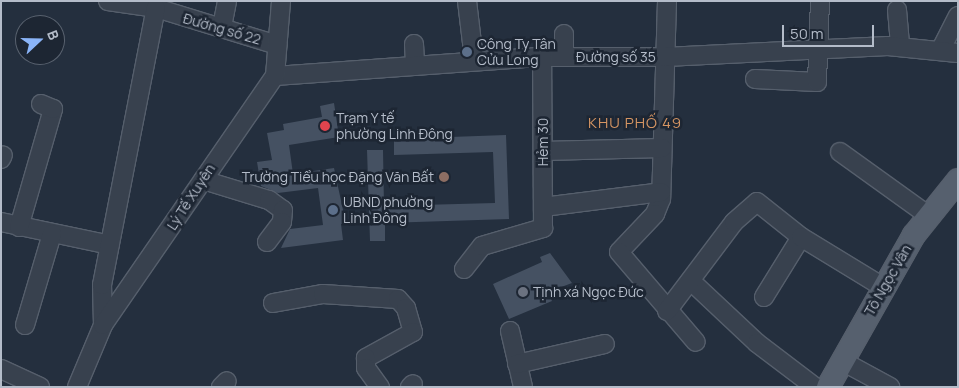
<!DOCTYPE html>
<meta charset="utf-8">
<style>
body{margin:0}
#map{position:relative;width:959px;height:388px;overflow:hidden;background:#242f3e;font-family:Manrope,sans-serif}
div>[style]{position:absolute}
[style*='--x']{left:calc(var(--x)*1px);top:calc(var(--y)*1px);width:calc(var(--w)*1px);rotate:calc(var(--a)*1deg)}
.building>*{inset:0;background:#455162}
.roads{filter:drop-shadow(1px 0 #565f6c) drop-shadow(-1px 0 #565f6c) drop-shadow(0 1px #565f6c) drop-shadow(0 -1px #565f6c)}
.minor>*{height:18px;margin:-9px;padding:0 9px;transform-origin:9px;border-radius:9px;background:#38414e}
.major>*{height:22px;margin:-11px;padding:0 11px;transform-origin:11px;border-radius:11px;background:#56606e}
.dots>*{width:14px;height:14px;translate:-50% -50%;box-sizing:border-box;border:2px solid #1d2633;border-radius:50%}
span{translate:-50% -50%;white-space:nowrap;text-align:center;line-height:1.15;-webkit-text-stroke:5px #1d2633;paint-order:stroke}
.street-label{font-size:14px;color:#b4bcc9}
.poi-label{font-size:14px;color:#b4bcc9}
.left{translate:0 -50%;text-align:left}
.right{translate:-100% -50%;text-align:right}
.neighbourhood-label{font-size:15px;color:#d59563;letter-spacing:1px}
.frame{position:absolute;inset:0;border:2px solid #b4bcc9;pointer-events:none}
.north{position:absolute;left:15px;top:15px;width:50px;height:50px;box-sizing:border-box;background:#1d2633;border:1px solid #59626f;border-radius:50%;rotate:69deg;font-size:14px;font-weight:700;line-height:20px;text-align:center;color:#b4bcc9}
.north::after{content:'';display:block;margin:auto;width:18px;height:22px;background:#8ab4f8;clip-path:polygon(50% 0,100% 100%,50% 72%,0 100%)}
.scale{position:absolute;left:782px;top:25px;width:92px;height:22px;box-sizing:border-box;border:2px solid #b4bcc9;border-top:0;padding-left:6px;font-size:15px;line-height:18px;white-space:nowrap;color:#b4bcc9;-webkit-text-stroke:4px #1d2633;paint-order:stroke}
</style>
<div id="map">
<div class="building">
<div style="clip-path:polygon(334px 103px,339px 137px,289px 145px,293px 174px,334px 168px,346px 224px,341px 224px,343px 240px,281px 248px,290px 229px,323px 225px,318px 188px,278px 193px,261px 186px,257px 162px,272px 160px,267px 133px,284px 130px,283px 124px,322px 117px,320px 106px)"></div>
<div style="clip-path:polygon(506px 135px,509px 219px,385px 223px,385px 241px,370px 241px,367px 150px,383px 150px,384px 206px,495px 203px,493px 152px,394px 155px,394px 139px)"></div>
<div style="clip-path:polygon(550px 253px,572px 283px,548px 292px,552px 301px,509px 319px,493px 284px,542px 262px,540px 257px)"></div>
</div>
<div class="roads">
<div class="minor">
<div style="--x:108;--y:1;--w:49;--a:8.3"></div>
<div style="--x:156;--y:8;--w:127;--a:17"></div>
<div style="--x:467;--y:1;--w:59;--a:83.2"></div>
<div style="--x:667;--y:1;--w:198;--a:91.7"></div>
<div style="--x:661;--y:199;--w:16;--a:112"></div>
<div style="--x:655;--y:214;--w:52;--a:133.5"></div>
<div style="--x:619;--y:252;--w:118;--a:49.5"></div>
<div style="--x:897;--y:10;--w:37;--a:85"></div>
<div style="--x:222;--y:27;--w:26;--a:-79"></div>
<div style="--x:564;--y:34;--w:23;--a:90"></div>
<div style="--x:414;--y:44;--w:22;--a:87"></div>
<div style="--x:941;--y:49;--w:37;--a:-63"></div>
<div style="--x:275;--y:76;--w:268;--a:-4.1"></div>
<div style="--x:542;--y:57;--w:123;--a:0"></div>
<div style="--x:665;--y:57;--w:223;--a:-2.8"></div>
<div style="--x:888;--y:46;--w:70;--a:5.7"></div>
<div style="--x:755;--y:79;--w:62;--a:2.8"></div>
<div style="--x:817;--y:82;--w:81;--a:-87.9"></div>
<div style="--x:543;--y:151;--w:119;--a:-1.4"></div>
<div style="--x:840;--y:152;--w:110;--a:35.7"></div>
<div style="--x:1;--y:159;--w:4;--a:-63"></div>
<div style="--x:203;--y:180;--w:69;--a:16.9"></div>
<div style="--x:269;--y:200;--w:17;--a:36"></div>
<div style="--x:283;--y:210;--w:12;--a:95"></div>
<div style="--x:282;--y:222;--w:25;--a:127"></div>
<div style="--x:543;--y:207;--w:119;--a:-7.2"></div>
<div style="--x:1;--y:222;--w:111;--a:11.9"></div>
<div style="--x:19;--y:227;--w:123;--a:-73.9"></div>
<div style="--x:53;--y:109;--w:13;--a:-157"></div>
<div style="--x:464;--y:269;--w:29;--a:-52"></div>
<div style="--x:482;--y:246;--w:64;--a:-16.4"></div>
<div style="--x:543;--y:228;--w:171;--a:-90.3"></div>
<div style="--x:692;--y:282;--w:89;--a:43.2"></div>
<div style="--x:757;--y:343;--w:73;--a:37.2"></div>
<div style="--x:764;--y:297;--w:70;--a:-58.3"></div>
<div style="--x:273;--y:303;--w:51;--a:-10.2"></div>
<div style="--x:323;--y:294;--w:75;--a:3.8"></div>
<div style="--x:398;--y:299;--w:12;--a:48"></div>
<div style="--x:406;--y:308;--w:25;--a:74"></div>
<div style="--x:413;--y:332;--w:54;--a:151"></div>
<div style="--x:366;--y:358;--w:10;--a:90"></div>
<div style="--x:366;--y:368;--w:24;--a:54"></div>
<div style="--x:667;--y:311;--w:111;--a:-53"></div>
<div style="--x:734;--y:222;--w:30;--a:-41"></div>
<div style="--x:757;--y:202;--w:56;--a:38.5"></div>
<div style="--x:801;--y:237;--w:96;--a:31.4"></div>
<div style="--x:25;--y:325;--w:95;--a:-73.5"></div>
<div style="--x:103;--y:325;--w:40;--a:-91.4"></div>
<div style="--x:102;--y:285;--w:282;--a:-79"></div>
<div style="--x:510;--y:331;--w:57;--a:76.9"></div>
<div style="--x:842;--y:361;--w:55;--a:28.4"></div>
<div style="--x:517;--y:364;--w:90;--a:-12.8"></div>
<div style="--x:1;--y:369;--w:43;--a:24.8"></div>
<div style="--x:77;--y:387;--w:67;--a:-67.2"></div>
<div style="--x:103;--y:325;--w:303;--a:-55.4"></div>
<div style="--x:275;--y:76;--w:75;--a:-85.4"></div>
<div style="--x:221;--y:387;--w:8;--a:-45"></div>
<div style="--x:410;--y:387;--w:4;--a:-45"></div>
</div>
<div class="major">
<div style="--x:828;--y:387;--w:175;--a:-60.5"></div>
<div style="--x:914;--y:235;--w:70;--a:-51.3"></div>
</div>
</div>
<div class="dots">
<div style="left:467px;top:52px;background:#5c6f8a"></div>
<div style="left:325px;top:126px;background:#e0444e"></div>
<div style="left:444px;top:177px;background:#8d6e63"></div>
<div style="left:333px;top:210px;background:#5c6f8a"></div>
<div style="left:523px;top:292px;background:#6b7280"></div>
</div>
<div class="street-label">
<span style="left:222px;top:29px;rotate:16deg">Đường số 22</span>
<span style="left:616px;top:57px">Đường số 35</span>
<span style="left:543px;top:142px;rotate:-90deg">Hẻm 30</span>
<span style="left:191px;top:197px;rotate:-57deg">Lý Tế Xuyên</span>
<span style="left:888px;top:280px;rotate:-60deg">Tô Ngọc Vân</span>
</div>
<div class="poi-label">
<span class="left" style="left:477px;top:52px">Công Ty Tân<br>Cửu Long</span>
<span class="left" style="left:336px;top:126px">Trạm Y tế<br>phường Linh Đông</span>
<span class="right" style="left:434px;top:177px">Trường Tiểu học Đặng Văn Bất</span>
<span class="left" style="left:343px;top:210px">UBND phường<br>Linh Đông</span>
<span class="left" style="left:533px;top:292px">Tịnh xá Ngọc Đức</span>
</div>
<div class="neighbourhood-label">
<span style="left:635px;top:123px">KHU PHỐ 49</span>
</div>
<div class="frame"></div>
<div class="north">B</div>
<div class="scale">50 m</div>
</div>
